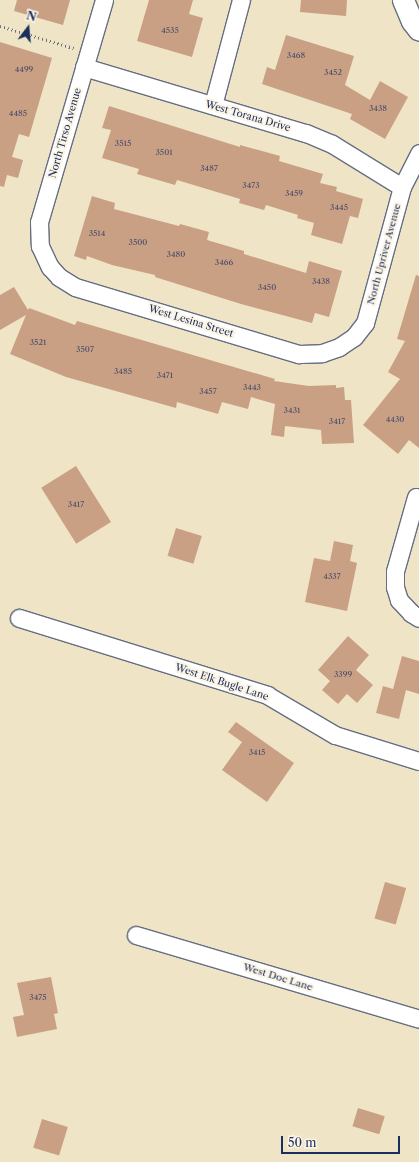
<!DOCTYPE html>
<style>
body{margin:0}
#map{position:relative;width:419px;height:1162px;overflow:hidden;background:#efe4c5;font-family:"Libre Caslon Text",serif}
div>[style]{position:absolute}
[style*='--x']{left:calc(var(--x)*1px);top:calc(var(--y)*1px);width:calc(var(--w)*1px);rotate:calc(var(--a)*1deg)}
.building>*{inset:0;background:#caa085;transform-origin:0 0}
.path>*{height:2.5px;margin-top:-1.25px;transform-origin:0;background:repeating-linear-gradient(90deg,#656e82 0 1px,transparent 0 4px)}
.roads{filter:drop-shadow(1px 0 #656e82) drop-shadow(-1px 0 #656e82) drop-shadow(0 1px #656e82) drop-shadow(0 -1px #656e82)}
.minor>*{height:17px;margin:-8.5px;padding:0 8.5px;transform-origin:8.5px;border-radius:8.5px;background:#fff}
.tertiary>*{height:21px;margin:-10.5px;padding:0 10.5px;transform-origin:10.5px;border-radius:10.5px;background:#fff}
span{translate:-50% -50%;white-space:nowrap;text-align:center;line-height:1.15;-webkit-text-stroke:4px #fcf5e5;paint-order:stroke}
.number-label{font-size:8px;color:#474b68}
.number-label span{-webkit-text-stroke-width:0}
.street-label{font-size:10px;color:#1b2f5e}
.north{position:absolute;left:8px;top:8px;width:40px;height:40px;-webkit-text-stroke:3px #fcf5e5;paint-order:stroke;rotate:16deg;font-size:11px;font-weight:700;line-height:16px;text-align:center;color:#1b2f5e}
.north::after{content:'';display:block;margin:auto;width:14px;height:18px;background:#1b2f5e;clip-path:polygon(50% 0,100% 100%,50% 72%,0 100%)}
.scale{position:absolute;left:281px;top:1136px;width:119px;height:18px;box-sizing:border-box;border:2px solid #1b2f5e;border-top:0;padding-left:5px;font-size:12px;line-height:14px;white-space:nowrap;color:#1b2f5e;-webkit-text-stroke:3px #fcf5e5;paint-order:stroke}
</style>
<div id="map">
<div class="building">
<div style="clip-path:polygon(17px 0,70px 0,63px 25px,14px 11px)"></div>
<div style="clip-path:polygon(149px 0,193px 0,189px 14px,203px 18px,192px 57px,137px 41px)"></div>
<div style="clip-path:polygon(301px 0,347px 0,346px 16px,300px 12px)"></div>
<div style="clip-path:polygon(286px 35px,354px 56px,345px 85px,370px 100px,380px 81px,408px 97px,385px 139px,350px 119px,352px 114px,262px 84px,267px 67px,275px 70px)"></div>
<div style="clip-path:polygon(0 42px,52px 58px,29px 137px,19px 134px,12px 157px,23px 160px,18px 178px,7px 175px,4px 187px,0 186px)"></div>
<div style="clip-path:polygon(109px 106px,240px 147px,240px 145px,280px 156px,279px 161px,323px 174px,320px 183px,337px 187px,336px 191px,363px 199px,358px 218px,350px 216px,342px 244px,311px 235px,314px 223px,297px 218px,298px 215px,266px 205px,264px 210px,239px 203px,240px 199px,177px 180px,175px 185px,137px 174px,139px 169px,102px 158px,111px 130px,102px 128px)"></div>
<div style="clip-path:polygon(92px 196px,115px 203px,114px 209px,179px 226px,180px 224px,209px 232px,207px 240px,244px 251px,244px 254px,306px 273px,309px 261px,342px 271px,329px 317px,315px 313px,312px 323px,241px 304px,155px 277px,155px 275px,112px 265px,87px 256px,86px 260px,74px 256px)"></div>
<div style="clip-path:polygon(416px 275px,419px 276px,419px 448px,409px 440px,398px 454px,363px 425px,400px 379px,388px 372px,405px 341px,397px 339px)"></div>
<div style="clip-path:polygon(14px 287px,28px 310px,29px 308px,75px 325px,77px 321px,275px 379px,274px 381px,309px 386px,336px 385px,336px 388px,344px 387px,345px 400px,351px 400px,354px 443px,322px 444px,321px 430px,285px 426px,284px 437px,271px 435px,275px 404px,251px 397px,248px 409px,222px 402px,218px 414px,177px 402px,176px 408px,66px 377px,10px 354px,26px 315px,0 330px,0 295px)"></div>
<div style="left:76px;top:466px;width:66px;height:41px;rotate:58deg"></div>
<div style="left:176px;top:528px;width:27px;height:29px;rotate:17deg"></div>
<div style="clip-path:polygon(334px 541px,353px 545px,350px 561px,357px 563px,347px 611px,305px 602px,314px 558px,330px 561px)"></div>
<div style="clip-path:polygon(348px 636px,369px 655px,356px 670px,373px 685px,357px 703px,347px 694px,338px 704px,322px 690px,330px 681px,318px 670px)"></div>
<div style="clip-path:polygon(402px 656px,419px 661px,419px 694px,406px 690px,399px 719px,376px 713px,383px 686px,393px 689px)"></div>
<div style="clip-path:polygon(236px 722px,294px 763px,267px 802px,222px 770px,242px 742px,228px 732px)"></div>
<div style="left:385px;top:882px;width:22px;height:38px;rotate:16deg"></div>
<div style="clip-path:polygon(51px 977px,58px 1013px,54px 1014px,57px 1029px,17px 1037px,13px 1017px,24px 1015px,17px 983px)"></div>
<div style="left:358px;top:1108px;width:28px;height:19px;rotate:17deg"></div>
<div style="left:42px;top:1119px;width:27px;height:30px;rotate:17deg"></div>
</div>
<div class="path">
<div style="--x:0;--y:26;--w:77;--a:16.6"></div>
</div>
<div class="roads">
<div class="minor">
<div style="--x:104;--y:0;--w:231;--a:106.3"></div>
<div style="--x:39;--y:222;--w:24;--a:88"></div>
<div style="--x:40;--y:246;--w:23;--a:65"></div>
<div style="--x:50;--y:267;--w:13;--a:48"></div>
<div style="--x:59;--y:277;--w:19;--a:32"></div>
<div style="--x:75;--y:287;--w:234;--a:16.7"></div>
<div style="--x:299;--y:354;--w:23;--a:-2"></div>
<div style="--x:322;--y:353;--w:18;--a:-19"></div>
<div style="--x:339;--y:347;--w:18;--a:-34"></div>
<div style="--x:354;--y:337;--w:18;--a:-52"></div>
<div style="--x:365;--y:323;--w:141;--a:-74.8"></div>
<div style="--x:402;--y:187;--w:38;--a:-63"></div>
<div style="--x:84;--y:67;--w:232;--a:16.6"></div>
<div style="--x:306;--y:133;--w:28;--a:23"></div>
<div style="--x:332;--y:144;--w:82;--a:31.6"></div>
<div style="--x:213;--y:105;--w:109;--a:-75.1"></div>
<div style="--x:416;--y:497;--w:77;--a:105.8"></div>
<div style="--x:395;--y:571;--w:16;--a:90"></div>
<div style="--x:395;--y:587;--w:14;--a:73"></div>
<div style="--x:399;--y:600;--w:18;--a:47"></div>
<div style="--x:411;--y:613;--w:9;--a:32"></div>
<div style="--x:19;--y:618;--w:260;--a:17.2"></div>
<div style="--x:267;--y:695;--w:79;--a:30.5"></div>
<div style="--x:335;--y:735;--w:88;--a:17.2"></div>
<div style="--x:136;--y:935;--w:295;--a:16.5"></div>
</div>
<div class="tertiary">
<div style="--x:403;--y:0;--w:23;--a:67"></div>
<div style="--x:412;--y:21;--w:11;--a:52"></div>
</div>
</div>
<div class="number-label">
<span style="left:170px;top:31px">4535</span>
<span style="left:296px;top:56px">3468</span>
<span style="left:24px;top:70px">4499</span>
<span style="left:333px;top:73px">3452</span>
<span style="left:378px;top:109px">3438</span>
<span style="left:18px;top:114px">4485</span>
<span style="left:123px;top:144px">3515</span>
<span style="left:164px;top:153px">3501</span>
<span style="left:209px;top:169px">3487</span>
<span style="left:251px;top:186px">3473</span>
<span style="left:294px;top:194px">3459</span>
<span style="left:339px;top:208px">3445</span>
<span style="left:97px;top:234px">3514</span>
<span style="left:138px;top:243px">3500</span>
<span style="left:176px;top:255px">3480</span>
<span style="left:224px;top:263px">3466</span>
<span style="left:321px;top:282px">3438</span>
<span style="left:267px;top:288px">3450</span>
<span style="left:38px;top:343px">3521</span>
<span style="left:85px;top:350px">3507</span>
<span style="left:123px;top:372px">3485</span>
<span style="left:165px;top:376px">3471</span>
<span style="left:252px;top:388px">3443</span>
<span style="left:208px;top:392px">3457</span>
<span style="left:292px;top:411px">3431</span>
<span style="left:395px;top:420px">4430</span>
<span style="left:337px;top:422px">3417</span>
<span style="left:76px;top:505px">3417</span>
<span style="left:332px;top:577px">4337</span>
<span style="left:343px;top:675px">3399</span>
<span style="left:257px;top:753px">3415</span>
<span style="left:38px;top:998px">3475</span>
</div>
<div class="street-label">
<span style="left:248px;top:116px;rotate:16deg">West Torana Drive</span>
<span style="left:65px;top:133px;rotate:-74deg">North Tirso Avenue</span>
<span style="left:384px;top:254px;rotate:-75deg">North Upriver Avenue</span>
<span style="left:191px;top:321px;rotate:17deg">West Lesina Street</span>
<span style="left:222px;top:682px;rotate:18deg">West Elk Bugle Lane</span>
<span style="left:278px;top:977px;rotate:17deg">West Doc Lane</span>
</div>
<div class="north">N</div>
<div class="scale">50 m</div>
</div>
